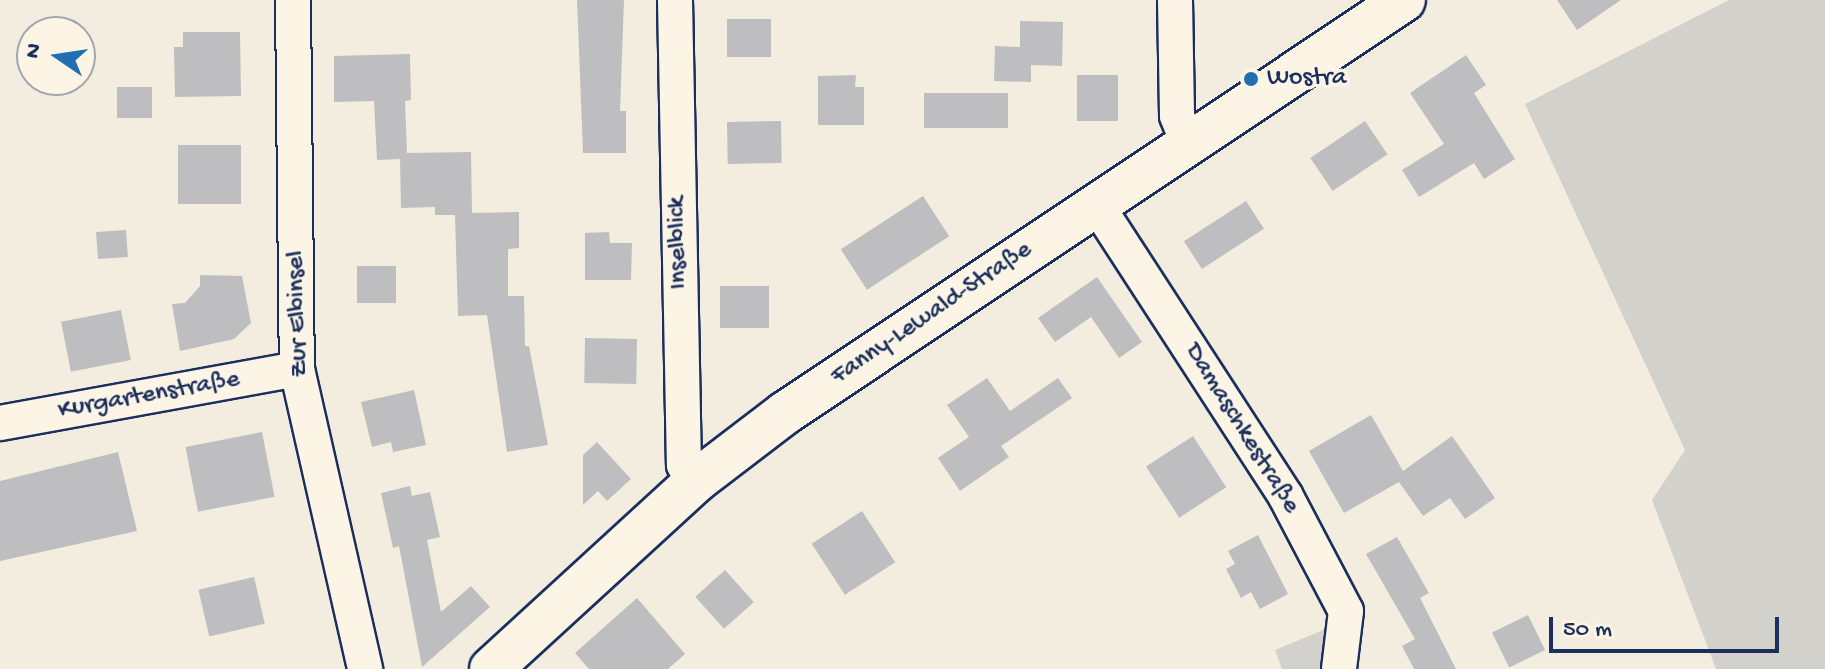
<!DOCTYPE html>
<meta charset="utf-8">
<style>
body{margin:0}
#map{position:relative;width:1825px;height:669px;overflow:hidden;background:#f3ede0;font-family:"Gochi Hand",sans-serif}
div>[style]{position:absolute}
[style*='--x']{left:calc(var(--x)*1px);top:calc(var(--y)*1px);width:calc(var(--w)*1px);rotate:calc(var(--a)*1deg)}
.green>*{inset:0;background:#d3d1cc}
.building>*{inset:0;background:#bebec0;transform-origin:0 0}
.roads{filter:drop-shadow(2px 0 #1b2f5e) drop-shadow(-2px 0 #1b2f5e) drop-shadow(0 2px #1b2f5e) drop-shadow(0 -2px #1b2f5e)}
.minor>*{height:34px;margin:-17px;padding:0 17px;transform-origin:17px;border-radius:17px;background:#fcf5e5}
.tertiary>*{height:42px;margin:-21px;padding:0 21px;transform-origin:21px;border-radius:21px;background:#fcf5e5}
.dots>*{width:22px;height:22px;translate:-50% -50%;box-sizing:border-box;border:4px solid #fcf5e5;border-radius:50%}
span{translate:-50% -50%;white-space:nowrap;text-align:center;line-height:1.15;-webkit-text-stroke:7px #fcf5e5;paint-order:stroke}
.poi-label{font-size:26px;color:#1b2f5e}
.left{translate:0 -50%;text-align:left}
.street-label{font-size:26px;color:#1b2f5e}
.north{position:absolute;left:16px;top:16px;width:80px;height:80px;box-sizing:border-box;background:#fcf5e5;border:2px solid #a2a6af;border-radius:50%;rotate:283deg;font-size:22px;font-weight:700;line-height:32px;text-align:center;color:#1b2f5e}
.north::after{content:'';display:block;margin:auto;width:28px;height:36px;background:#1f6fb2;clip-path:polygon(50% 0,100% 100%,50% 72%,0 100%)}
.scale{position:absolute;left:1549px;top:617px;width:230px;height:36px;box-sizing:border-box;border:4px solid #1b2f5e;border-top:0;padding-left:10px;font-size:24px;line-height:28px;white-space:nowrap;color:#1b2f5e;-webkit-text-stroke:6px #fcf5e5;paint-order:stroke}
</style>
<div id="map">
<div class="green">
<div style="clip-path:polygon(1729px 0,1825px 0,1825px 669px,1716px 669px,1652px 500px,1685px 450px,1525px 104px)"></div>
<div style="clip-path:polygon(1333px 626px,1328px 669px,1282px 669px,1275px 650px)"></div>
</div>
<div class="building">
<div style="clip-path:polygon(577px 0,624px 0,620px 111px,626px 111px,626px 153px,583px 153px)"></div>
<div style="clip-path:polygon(1557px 0,1621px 0,1577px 30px)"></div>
<div style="left:727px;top:19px;width:44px;height:38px"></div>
<div style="clip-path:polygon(1020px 21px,1063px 22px,1062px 66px,1031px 65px,1031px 82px,994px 81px,995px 46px,1020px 47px)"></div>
<div style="clip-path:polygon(183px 32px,240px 32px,241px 96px,175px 97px,174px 47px,183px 47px)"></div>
<div style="clip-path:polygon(410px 54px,411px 100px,405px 101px,407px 153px,471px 152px,472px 213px,519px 212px,519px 248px,508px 249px,508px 296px,524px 296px,525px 346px,529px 346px,548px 445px,507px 452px,487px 315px,458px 316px,455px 215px,435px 215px,435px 207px,401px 208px,400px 159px,377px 160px,374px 101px,334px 102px,334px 56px)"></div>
<div style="clip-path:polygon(1466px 55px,1486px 85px,1474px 93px,1515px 159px,1484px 179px,1474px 163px,1419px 197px,1402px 170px,1444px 144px,1410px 93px)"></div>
<div style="clip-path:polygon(856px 75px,855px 87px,864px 87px,864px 125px,818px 125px,818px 76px)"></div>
<div style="left:1077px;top:75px;width:41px;height:46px"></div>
<div style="left:117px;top:87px;width:35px;height:31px"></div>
<div style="left:924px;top:93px;width:84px;height:35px"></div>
<div style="left:781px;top:121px;width:42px;height:54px;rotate:89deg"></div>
<div style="left:1365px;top:121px;width:40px;height:66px;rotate:56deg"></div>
<div style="left:178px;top:145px;width:63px;height:59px"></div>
<div style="left:923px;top:196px;width:48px;height:98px;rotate:57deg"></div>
<div style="left:1246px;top:201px;width:33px;height:74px;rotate:57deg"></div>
<div style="left:126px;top:230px;width:27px;height:30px;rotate:86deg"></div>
<div style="clip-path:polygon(609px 232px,610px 243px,632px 243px,631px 280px,585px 280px,585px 233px)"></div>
<div style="left:357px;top:266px;width:39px;height:37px"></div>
<div style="clip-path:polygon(200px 275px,242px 276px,251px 323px,234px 339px,180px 351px,172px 304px,185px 303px,200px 286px)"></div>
<div style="clip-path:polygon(1097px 277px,1142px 342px,1119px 358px,1091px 317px,1055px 342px,1038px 318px)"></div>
<div style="left:720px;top:286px;width:49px;height:42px"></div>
<div style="left:121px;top:310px;width:51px;height:61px;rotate:79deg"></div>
<div style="left:585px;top:338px;width:52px;height:45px;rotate:1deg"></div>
<div style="clip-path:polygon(987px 378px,1010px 411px,1058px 378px,1072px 398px,1001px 446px,1009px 457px,960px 491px,938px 458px,969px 437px,947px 405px)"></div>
<div style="clip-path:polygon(414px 390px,426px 445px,393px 452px,391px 442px,372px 447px,361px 402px)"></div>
<div style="clip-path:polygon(1371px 415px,1403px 471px,1452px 436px,1495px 498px,1465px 519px,1450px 498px,1423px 516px,1399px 482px,1344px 513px,1309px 451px)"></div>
<div style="left:262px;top:432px;width:66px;height:78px;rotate:79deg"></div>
<div style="left:1193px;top:436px;width:61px;height:56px;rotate:57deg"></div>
<div style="clip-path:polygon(597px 442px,631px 479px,607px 501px,598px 491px,583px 505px,583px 455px)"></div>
<div style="clip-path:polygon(118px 452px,137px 531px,0 561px,0 481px)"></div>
<div style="clip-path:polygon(410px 486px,412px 496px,430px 492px,440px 537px,427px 540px,441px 612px,471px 586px,490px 607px,422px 667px,399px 546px,393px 548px,381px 493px)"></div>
<div style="left:862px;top:511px;width:61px;height:60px;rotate:57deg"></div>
<div style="clip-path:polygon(1258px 535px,1288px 594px,1260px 609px,1251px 592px,1241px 598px,1226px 569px,1235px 564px,1228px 551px)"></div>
<div style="clip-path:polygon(1397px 537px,1429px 593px,1420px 598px,1456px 669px,1414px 669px,1402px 646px,1415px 639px,1366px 554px)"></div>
<div style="left:725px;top:570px;width:43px;height:40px;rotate:48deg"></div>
<div style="left:254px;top:577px;width:48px;height:57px;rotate:77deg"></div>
<div style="clip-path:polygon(637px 598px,685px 654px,668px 669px,589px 669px,575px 653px)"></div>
<div style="left:1528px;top:615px;width:39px;height:40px;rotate:64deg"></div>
</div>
<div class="roads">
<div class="minor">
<div style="--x:293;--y:0;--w:369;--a:89.4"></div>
<div style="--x:297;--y:369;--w:308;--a:77.2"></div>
<div style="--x:675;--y:0;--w:465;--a:88.9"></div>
<div style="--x:684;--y:465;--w:20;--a:53"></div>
<div style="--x:1175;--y:0;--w:116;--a:89"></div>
<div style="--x:1177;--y:116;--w:29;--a:68"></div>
<div style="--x:1096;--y:204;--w:347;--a:57"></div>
<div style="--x:1285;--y:495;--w:131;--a:62.3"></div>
<div style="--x:1346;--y:611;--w:58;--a:96.9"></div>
<div style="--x:0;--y:423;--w:302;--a:-10.3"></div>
</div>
<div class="tertiary">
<div style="--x:491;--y:669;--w:278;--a:-42.5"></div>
<div style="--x:696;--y:481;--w:112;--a:-37.4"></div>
<div style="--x:785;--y:413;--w:744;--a:-33.71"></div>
</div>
</div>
<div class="dots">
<div style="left:1251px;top:79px;background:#1f6fb2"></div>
</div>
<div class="poi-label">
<span class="left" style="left:1267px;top:79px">Wostra</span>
</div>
<div class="street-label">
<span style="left:679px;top:243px;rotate:-91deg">Inselblick</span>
<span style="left:299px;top:314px;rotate:-92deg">Zur Elbinsel</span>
<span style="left:932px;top:314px;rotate:-34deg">Fanny-Lewald-Straße</span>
<span style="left:149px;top:396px;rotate:-10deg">Kurgartenstraße</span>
<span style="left:1241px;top:429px;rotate:58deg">Damaschkestraße</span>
</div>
<div class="north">N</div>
<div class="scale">50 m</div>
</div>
